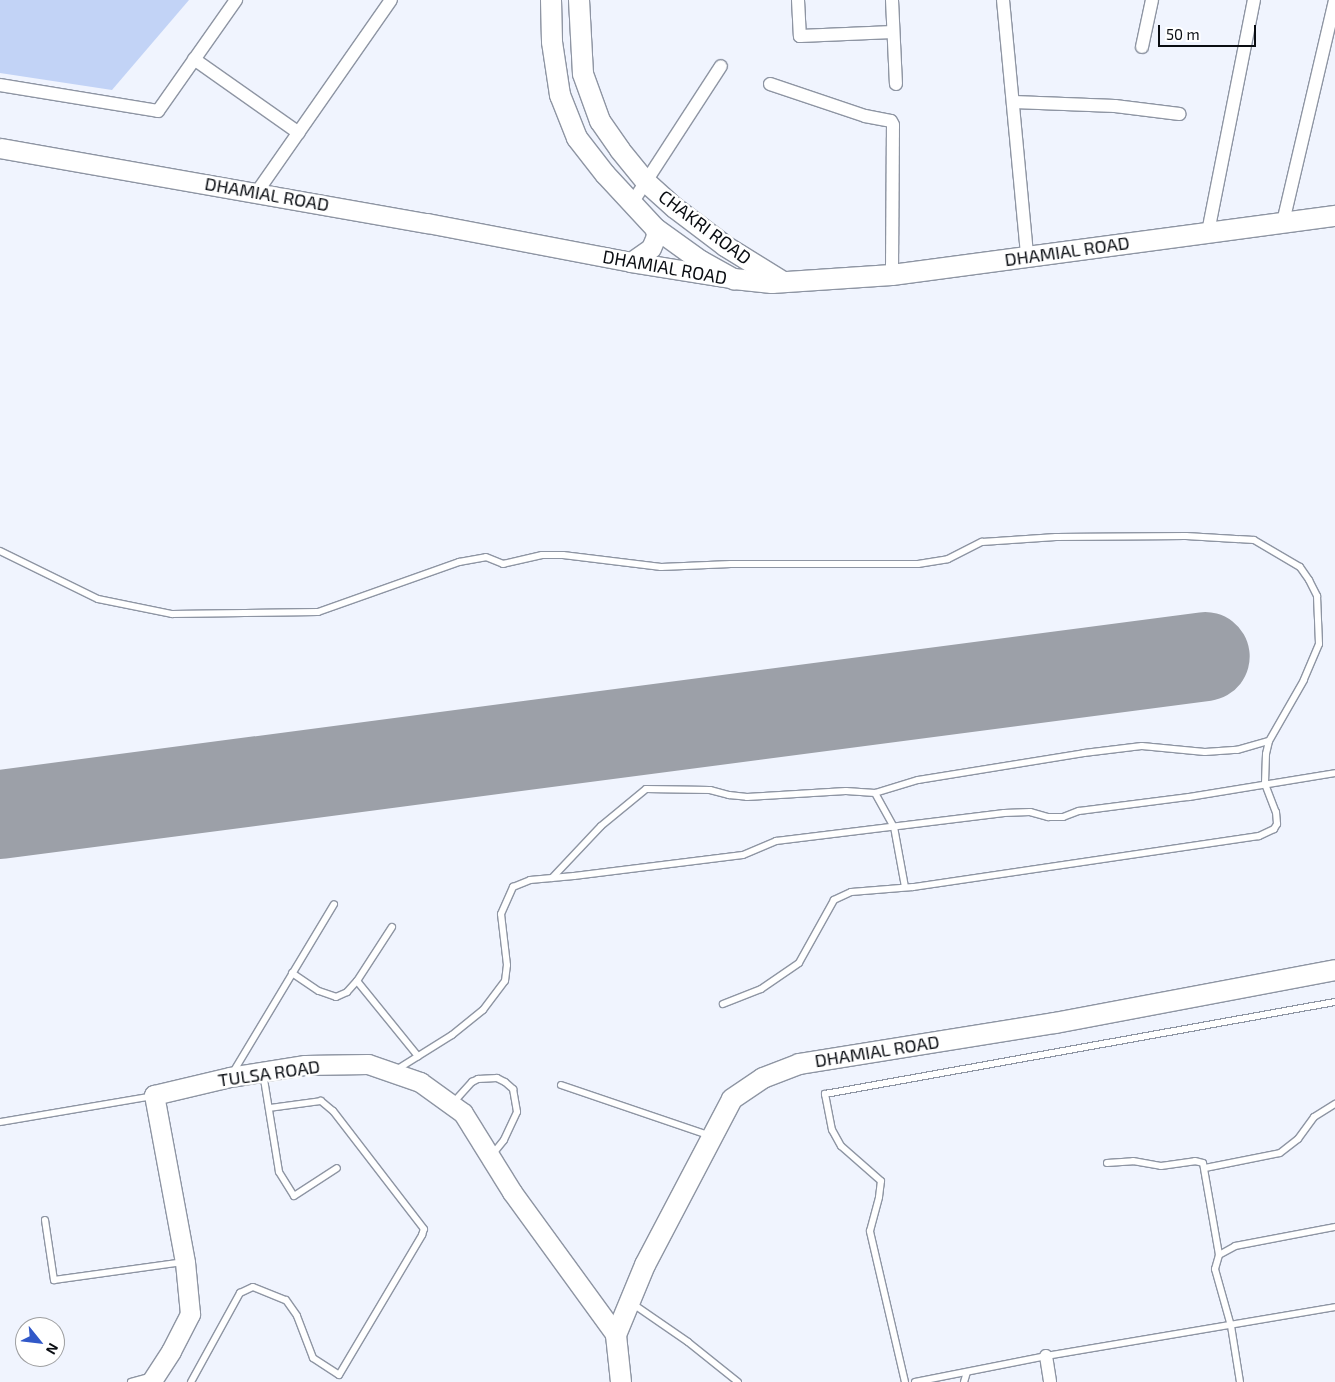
<!DOCTYPE html>
<style>
body{margin:0}
#map{position:relative;width:1335px;height:1382px;overflow:hidden;background:#f0f4fe;font-family:"Exo 2",sans-serif}
div>[style]{position:absolute}
[style*='--x']{left:calc(var(--x)*1px);top:calc(var(--y)*1px);width:calc(var(--w)*1px);rotate:calc(var(--a)*1deg)}
.green>*{inset:0;background:#c2d3f6}
.runway>*{height:89px;margin:-44.5px;padding:0 44.5px;transform-origin:44.5px;border-radius:44.5px;background:#9ca0a8}
.roads{filter:drop-shadow(1px 0 #8e95a3) drop-shadow(-1px 0 #8e95a3) drop-shadow(0 1px #8e95a3) drop-shadow(0 -1px #8e95a3)}
.lane>*{height:6px;margin:-3px;padding:0 3px;transform-origin:3px;border-radius:3px;background:#fff}
.street>*{height:12px;margin:-6px;padding:0 6px;transform-origin:6px;border-radius:6px;background:#fff}
.secondary>*{height:19px;margin:-9.5px;padding:0 9.5px;transform-origin:9.5px;border-radius:9.5px;background:#fff}
.primary>*{height:20px;margin:-10px;padding:0 10px;transform-origin:10px;border-radius:10px;background:#fff}
span{translate:-50% -50%;white-space:nowrap;text-align:center;line-height:1.15;-webkit-text-stroke:5px #fff;paint-order:stroke}
.street-label{font-size:18px;color:#0a0d12}
.north{position:absolute;left:15px;top:1317px;width:50px;height:50px;box-sizing:border-box;background:#fff;border:1px solid #9d9ea0;border-radius:50%;rotate:119deg;font-size:14px;font-weight:700;line-height:20px;text-align:center;color:#0a0d12}
.north::after{content:'';display:block;margin:auto;width:18px;height:22px;background:#3158c8;clip-path:polygon(50% 0,100% 100%,50% 72%,0 100%)}
.scale{position:absolute;left:1158px;top:25px;width:98px;height:22px;box-sizing:border-box;border:2px solid #0a0d12;border-top:0;padding-left:6px;font-size:15px;line-height:18px;white-space:nowrap;color:#0a0d12;-webkit-text-stroke:4px #fff;paint-order:stroke}
</style>
<div id="map">
<div class="green">
<div style="clip-path:polygon(0 0,189px 0,112px 90px,0 73px)"></div>
</div>
<div class="runway">
<div style="--x:0;--y:814;--w:1215;--a:-7.47"></div>
</div>
<div class="roads">
<div class="lane">
<div style="--x:0;--y:551;--w:109;--a:26.1"></div>
<div style="--x:98;--y:599;--w:76;--a:11.5"></div>
<div style="--x:172;--y:614;--w:146;--a:-0.8"></div>
<div style="--x:318;--y:612;--w:150;--a:-19.5"></div>
<div style="--x:459;--y:562;--w:27;--a:-10"></div>
<div style="--x:486;--y:557;--w:18;--a:22"></div>
<div style="--x:503;--y:564;--w:40;--a:-13"></div>
<div style="--x:542;--y:555;--w:21;--a:0"></div>
<div style="--x:563;--y:555;--w:99;--a:7"></div>
<div style="--x:661;--y:567;--w:70;--a:-2.5"></div>
<div style="--x:731;--y:564;--w:187;--a:0"></div>
<div style="--x:918;--y:564;--w:30;--a:-9"></div>
<div style="--x:948;--y:559;--w:38;--a:-27"></div>
<div style="--x:982;--y:542;--w:74;--a:-3.9"></div>
<div style="--x:1056;--y:537;--w:130;--a:-0.4"></div>
<div style="--x:1186;--y:536;--w:68;--a:3.4"></div>
<div style="--x:1254;--y:540;--w:53;--a:30.4"></div>
<div style="--x:1300;--y:567;--w:16;--a:55"></div>
<div style="--x:1309;--y:580;--w:18;--a:63"></div>
<div style="--x:1317;--y:596;--w:48;--a:87.6"></div>
<div style="--x:1319;--y:644;--w:39;--a:113"></div>
<div style="--x:1304;--y:680;--w:70;--a:119.8"></div>
<div style="--x:1269;--y:741;--w:13;--a:103"></div>
<div style="--x:1266;--y:754;--w:30;--a:92"></div>
<div style="--x:1265;--y:784;--w:30;--a:69"></div>
<div style="--x:1276;--y:812;--w:12;--a:85"></div>
<div style="--x:1277;--y:824;--w:6;--a:121"></div>
<div style="--x:1274;--y:829;--w:17;--a:155"></div>
<div style="--x:1259;--y:836;--w:350;--a:171.6"></div>
<div style="--x:913;--y:887;--w:62;--a:175.4"></div>
<div style="--x:851;--y:892;--w:19;--a:155"></div>
<div style="--x:834;--y:900;--w:72;--a:119.1"></div>
<div style="--x:799;--y:963;--w:46;--a:145.6"></div>
<div style="--x:761;--y:989;--w:41;--a:158.5"></div>
<div style="--x:875;--y:793;--w:39;--a:61"></div>
<div style="--x:894;--y:827;--w:61;--a:79.6"></div>
<div style="--x:552;--y:878;--w:71;--a:-46.7"></div>
<div style="--x:601;--y:826;--w:58;--a:-39.4"></div>
<div style="--x:646;--y:789;--w:64;--a:0.9"></div>
<div style="--x:710;--y:790;--w:20;--a:15"></div>
<div style="--x:729;--y:795;--w:18;--a:6"></div>
<div style="--x:747;--y:797;--w:99;--a:-3.5"></div>
<div style="--x:846;--y:791;--w:29;--a:4"></div>
<div style="--x:875;--y:793;--w:45;--a:-16.8"></div>
<div style="--x:918;--y:780;--w:168;--a:-9.2"></div>
<div style="--x:1084;--y:753;--w:58;--a:-6.9"></div>
<div style="--x:1142;--y:746;--w:63;--a:5.4"></div>
<div style="--x:1205;--y:752;--w:32;--a:-4"></div>
<div style="--x:1237;--y:750;--w:33;--a:-16"></div>
<div style="--x:392;--y:927;--w:64;--a:122.9"></div>
<div style="--x:357;--y:981;--w:97;--a:50.9"></div>
<div style="--x:292;--y:973;--w:32;--a:34"></div>
<div style="--x:319;--y:991;--w:18;--a:19"></div>
<div style="--x:336;--y:997;--w:12;--a:-24"></div>
<div style="--x:347;--y:992;--w:15;--a:-48"></div>
<div style="--x:396;--y:1070;--w:66;--a:-32"></div>
<div style="--x:452;--y:1035;--w:40;--a:-39"></div>
<div style="--x:483;--y:1010;--w:36;--a:-53"></div>
<div style="--x:505;--y:981;--w:16;--a:-83"></div>
<div style="--x:507;--y:965;--w:51;--a:-96.7"></div>
<div style="--x:501;--y:914;--w:30;--a:-66"></div>
<div style="--x:513;--y:887;--w:18;--a:-22"></div>
<div style="--x:530;--y:880;--w:44;--a:-5.2"></div>
<div style="--x:574;--y:876;--w:170;--a:-7.1"></div>
<div style="--x:743;--y:855;--w:36;--a:-23"></div>
<div style="--x:776;--y:841;--w:230;--a:-7"></div>
<div style="--x:1004;--y:813;--w:26;--a:-2"></div>
<div style="--x:1030;--y:812;--w:19;--a:16"></div>
<div style="--x:1048;--y:817;--w:15;--a:0"></div>
<div style="--x:1063;--y:817;--w:17;--a:-21"></div>
<div style="--x:1079;--y:811;--w:111;--a:-7.3"></div>
<div style="--x:1189;--y:797;--w:148;--a:-9.3"></div>
<div style="--x:263;--y:1073;--w:100;--a:80.8"></div>
<div style="--x:279;--y:1172;--w:28;--a:58"></div>
<div style="--x:294;--y:1196;--w:51;--a:-33.1"></div>
<div style="--x:232;--y:1074;--w:198;--a:-59"></div>
<div style="--x:561;--y:1085;--w:158;--a:18.8"></div>
<div style="--x:452;--y:1104;--w:30;--a:-48"></div>
<div style="--x:472;--y:1082;--w:7;--a:-27"></div>
<div style="--x:478;--y:1079;--w:19;--a:-3"></div>
<div style="--x:497;--y:1078;--w:9;--a:27"></div>
<div style="--x:505;--y:1082;--w:11;--a:41"></div>
<div style="--x:513;--y:1089;--w:23;--a:80"></div>
<div style="--x:517;--y:1112;--w:31;--a:115"></div>
<div style="--x:504;--y:1140;--w:21;--a:129"></div>
<div style="--x:0;--y:1122;--w:155;--a:-9.6"></div>
<div style="--x:1107;--y:1163;--w:26;--a:-4"></div>
<div style="--x:1133;--y:1161;--w:28;--a:10"></div>
<div style="--x:1161;--y:1166;--w:34;--a:-8"></div>
<div style="--x:1195;--y:1161;--w:8;--a:14"></div>
<div style="--x:1203;--y:1163;--w:93;--a:80.1"></div>
<div style="--x:1205;--y:1168;--w:76;--a:-11.3"></div>
<div style="--x:1280;--y:1153;--w:23;--a:-38"></div>
<div style="--x:1298;--y:1139;--w:27;--a:-54"></div>
<div style="--x:1314;--y:1117;--w:25;--a:-32"></div>
<div style="--x:45;--y:1220;--w:61;--a:81.5"></div>
<div style="--x:54;--y:1280;--w:130;--a:-7.9"></div>
<div style="--x:633;--y:1304;--w:67;--a:34.6"></div>
<div style="--x:688;--y:1342;--w:64;--a:38.7"></div>
<div style="--x:131;--y:1382;--w:19;--a:-16"></div>
<div style="--x:191;--y:1382;--w:102;--a:-61.2"></div>
<div style="--x:240;--y:1293;--w:14;--a:-25"></div>
<div style="--x:253;--y:1287;--w:35;--a:22"></div>
<div style="--x:286;--y:1300;--w:19;--a:55"></div>
<div style="--x:297;--y:1316;--w:45;--a:69.1"></div>
<div style="--x:313;--y:1358;--w:31;--a:33"></div>
<div style="--x:339;--y:1375;--w:163;--a:-59.3"></div>
<div style="--x:422;--y:1235;--w:6;--a:-72"></div>
<div style="--x:424;--y:1229;--w:149;--a:-127.6"></div>
<div style="--x:333;--y:1111;--w:16;--a:-140"></div>
<div style="--x:321;--y:1101;--w:52;--a:172.3"></div>
<div style="--x:905;--y:1382;--w:155;--a:-103.1"></div>
<div style="--x:870;--y:1231;--w:35;--a:-75"></div>
<div style="--x:879;--y:1197;--w:16;--a:-83"></div>
<div style="--x:881;--y:1181;--w:53;--a:-138.8"></div>
<div style="--x:841;--y:1146;--w:18;--a:-119"></div>
<div style="--x:832;--y:1130;--w:37;--a:-101"></div>
<div style="--x:825;--y:1094;--w:518;--a:-10.23"></div>
<div style="--x:915;--y:1382;--w:134;--a:-11.2"></div>
<div style="--x:1046;--y:1356;--w:293;--a:-9.6"></div>
<div style="--x:964;--y:1382;--w:10;--a:-73"></div>
<div style="--x:1240;--y:1382;--w:57;--a:-99.1"></div>
<div style="--x:1231;--y:1326;--w:59;--a:-105.7"></div>
<div style="--x:1215;--y:1269;--w:15;--a:-74"></div>
<div style="--x:1219;--y:1255;--w:18;--a:-29"></div>
<div style="--x:1235;--y:1246;--w:102;--a:-10.8"></div>
</div>
<div class="street">
<div style="--x:798;--y:0;--w:36;--a:87"></div>
<div style="--x:800;--y:36;--w:93;--a:-2.5"></div>
<div style="--x:892;--y:0;--w:84;--a:87.3"></div>
<div style="--x:1003;--y:0;--w:257;--a:84.6"></div>
<div style="--x:1142;--y:47;--w:48;--a:-78"></div>
<div style="--x:194;--y:59;--w:128;--a:35.2"></div>
<div style="--x:770;--y:84;--w:100;--a:18.6"></div>
<div style="--x:865;--y:116;--w:26;--a:11"></div>
<div style="--x:891;--y:121;--w:4;--a:63"></div>
<div style="--x:893;--y:125;--w:150;--a:90.4"></div>
<div style="--x:0;--y:85;--w:160;--a:9.3"></div>
<div style="--x:158;--y:111;--w:136;--a:-54.9"></div>
<div style="--x:1014;--y:102;--w:101;--a:2.3"></div>
<div style="--x:1115;--y:106;--w:65;--a:7"></div>
<div style="--x:257;--y:192;--w:234;--a:-55.1"></div>
<div style="--x:632;--y:203;--w:163;--a:-57"></div>
<div style="--x:1283;--y:222;--w:228;--a:-76.8"></div>
<div style="--x:1208;--y:232;--w:237;--a:-78.8"></div>
<div style="--x:1046;--y:1356;--w:26;--a:81"></div>
</div>
<div class="secondary">
<div style="--x:0;--y:148;--w:434;--a:10"></div>
<div style="--x:427;--y:223;--w:208;--a:10.8"></div>
<div style="--x:631;--y:262;--w:100;--a:9.2"></div>
<div style="--x:631;--y:262;--w:24;--a:-35"></div>
<div style="--x:651;--y:248;--w:13;--a:-67"></div>
<div style="--x:656;--y:236;--w:8;--a:-97"></div>
<div style="--x:151;--y:1382;--w:37;--a:-57"></div>
<div style="--x:171;--y:1351;--w:42;--a:-62.8"></div>
<div style="--x:190;--y:1314;--w:52;--a:-95.5"></div>
<div style="--x:185;--y:1262;--w:170;--a:-100.5"></div>
<div style="--x:154;--y:1095;--w:78;--a:-13.3"></div>
<div style="--x:230;--y:1077;--w:76;--a:-9.1"></div>
<div style="--x:305;--y:1065;--w:63;--a:-0.9"></div>
<div style="--x:368;--y:1064;--w:55;--a:19.1"></div>
<div style="--x:420;--y:1082;--w:53;--a:35.8"></div>
<div style="--x:463;--y:1113;--w:93;--a:58.2"></div>
<div style="--x:512;--y:1192;--w:177;--a:54"></div>
</div>
<div class="primary">
<div style="--x:551;--y:0;--w:42;--a:88.6"></div>
<div style="--x:552;--y:42;--w:54;--a:81.4"></div>
<div style="--x:560;--y:95;--w:46;--a:68.4"></div>
<div style="--x:577;--y:138;--w:46;--a:52.1"></div>
<div style="--x:605;--y:174;--w:74;--a:47.2"></div>
<div style="--x:655;--y:228;--w:57;--a:35.7"></div>
<div style="--x:701;--y:261;--w:38;--a:29"></div>
<div style="--x:734;--y:279;--w:38;--a:6"></div>
<div style="--x:772;--y:283;--w:120;--a:-3.8"></div>
<div style="--x:892;--y:275;--w:447;--a:-7.6"></div>
<div style="--x:579;--y:0;--w:74;--a:86.9"></div>
<div style="--x:583;--y:74;--w:50;--a:70.1"></div>
<div style="--x:600;--y:121;--w:35;--a:55"></div>
<div style="--x:620;--y:150;--w:41;--a:50.9"></div>
<div style="--x:646;--y:182;--w:39;--a:42"></div>
<div style="--x:675;--y:208;--w:63;--a:37.2"></div>
<div style="--x:725;--y:246;--w:68;--a:31.8"></div>
<div style="--x:621;--y:1382;--w:47;--a:-96.1"></div>
<div style="--x:616;--y:1335;--w:76;--a:-67.5"></div>
<div style="--x:645;--y:1265;--w:187;--a:-62.3"></div>
<div style="--x:732;--y:1099;--w:37;--a:-34"></div>
<div style="--x:763;--y:1078;--w:39;--a:-21"></div>
<div style="--x:799;--y:1064;--w:259;--a:-9.1"></div>
<div style="--x:1055;--y:1023;--w:285;--a:-10.7"></div>
</div>
</div>
<div class="street-label">
<span style="left:267px;top:194px;rotate:10deg">DHAMIAL ROAD</span>
<span style="left:705px;top:227px;rotate:37deg">CHAKRI ROAD</span>
<span style="left:1067px;top:251px;rotate:-8deg">DHAMIAL ROAD</span>
<span style="left:665px;top:267px;rotate:10deg">DHAMIAL ROAD</span>
<span style="left:877px;top:1051px;rotate:-9deg">DHAMIAL ROAD</span>
<span style="left:269px;top:1073px;rotate:-8deg">TULSA ROAD</span>
</div>
<div class="north">N</div>
<div class="scale">50 m</div>
</div>
